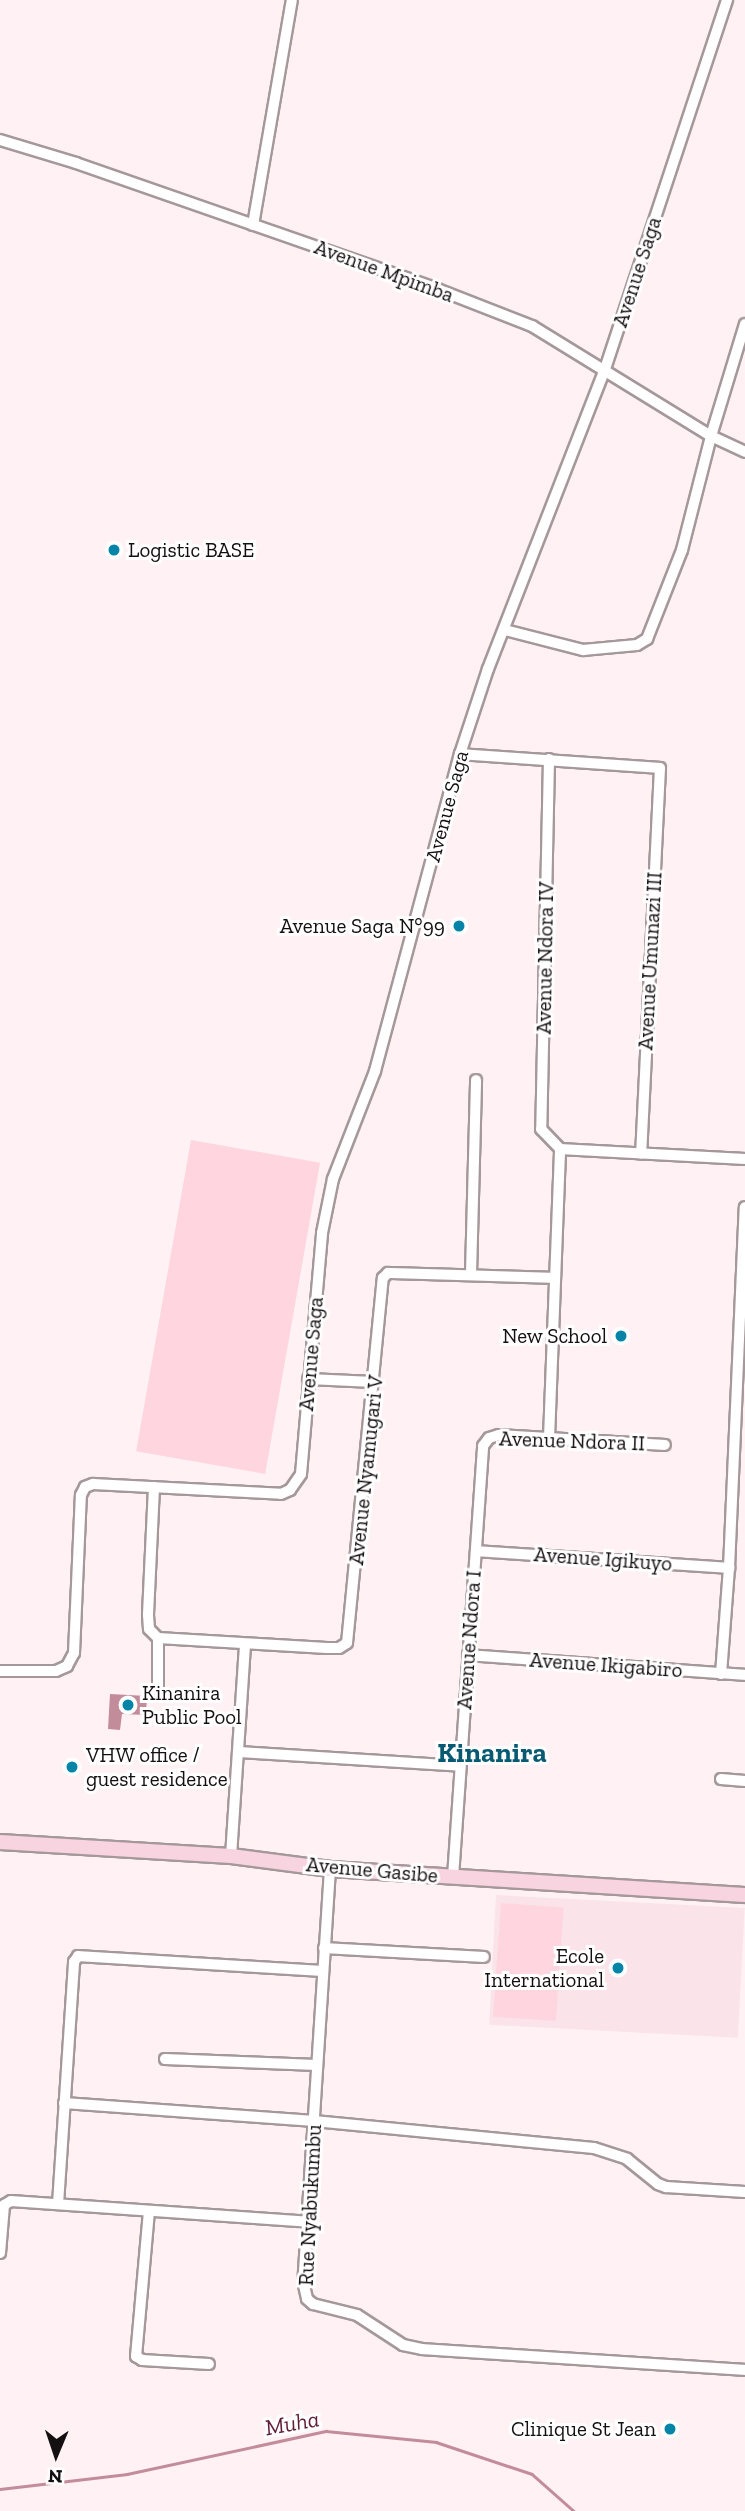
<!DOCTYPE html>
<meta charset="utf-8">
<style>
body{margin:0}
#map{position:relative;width:745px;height:2511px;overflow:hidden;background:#fff1f4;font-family:"Zilla Slab",serif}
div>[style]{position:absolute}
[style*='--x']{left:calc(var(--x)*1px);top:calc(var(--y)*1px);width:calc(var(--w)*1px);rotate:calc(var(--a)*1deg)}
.built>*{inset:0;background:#fae3e9;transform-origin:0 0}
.green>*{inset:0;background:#ffd6e0;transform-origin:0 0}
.water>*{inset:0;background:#c38c9b}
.stream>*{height:2.5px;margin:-1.25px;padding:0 1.25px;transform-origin:1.25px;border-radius:1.25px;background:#c38c9b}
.roads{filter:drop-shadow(2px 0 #a5989b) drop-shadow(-2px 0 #a5989b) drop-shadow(0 2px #a5989b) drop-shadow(0 -2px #a5989b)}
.street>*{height:10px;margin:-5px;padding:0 5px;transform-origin:5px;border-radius:5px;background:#fff}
.secondary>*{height:14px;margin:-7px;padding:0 7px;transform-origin:7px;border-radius:7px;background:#f8d4e0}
.dots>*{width:19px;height:19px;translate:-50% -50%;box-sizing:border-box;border:4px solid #fff;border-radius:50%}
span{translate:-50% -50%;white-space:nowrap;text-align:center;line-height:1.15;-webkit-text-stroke:6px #fff;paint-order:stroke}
.street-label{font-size:21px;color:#140f10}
.poi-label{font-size:21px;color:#140f10}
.left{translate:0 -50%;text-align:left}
.right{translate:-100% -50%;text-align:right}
.water-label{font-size:23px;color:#601d36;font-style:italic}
.district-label{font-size:28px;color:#085a73;font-weight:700}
.north{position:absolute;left:21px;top:2420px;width:70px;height:70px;-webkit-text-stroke:5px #fff;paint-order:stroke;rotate:182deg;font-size:19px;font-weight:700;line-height:28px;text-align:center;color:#140f10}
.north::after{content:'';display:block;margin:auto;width:24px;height:32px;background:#140f10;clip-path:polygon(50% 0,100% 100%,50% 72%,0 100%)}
</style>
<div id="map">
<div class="built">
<div style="left:496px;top:1895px;width:249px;height:130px;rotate:3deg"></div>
</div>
<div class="green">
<div style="left:191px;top:1140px;width:131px;height:316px;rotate:10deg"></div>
<div style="left:501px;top:1903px;width:63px;height:114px;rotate:4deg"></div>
</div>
<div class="water">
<div style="clip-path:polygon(110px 1694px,147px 1696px,146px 1715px,122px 1714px,120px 1730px,108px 1729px)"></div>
</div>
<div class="stream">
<div style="--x:0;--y:2489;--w:128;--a:-6.7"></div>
<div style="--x:127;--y:2474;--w:204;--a:-12.2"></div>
<div style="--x:326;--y:2431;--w:111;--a:5.7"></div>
<div style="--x:436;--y:2442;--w:101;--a:18.4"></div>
<div style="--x:532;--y:2474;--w:56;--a:41.4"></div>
</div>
<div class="roads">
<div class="street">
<div style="--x:0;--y:140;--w:79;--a:16.8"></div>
<div style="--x:76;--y:163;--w:382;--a:19.2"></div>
<div style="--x:437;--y:289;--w:102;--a:21.3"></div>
<div style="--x:532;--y:326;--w:210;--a:31.6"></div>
<div style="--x:711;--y:436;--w:38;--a:25"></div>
<div style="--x:253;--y:225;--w:228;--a:-80.2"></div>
<div style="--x:505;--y:630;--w:81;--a:14.4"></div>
<div style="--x:583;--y:650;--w:54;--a:-5.3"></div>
<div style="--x:637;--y:645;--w:12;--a:-31"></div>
<div style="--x:647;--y:639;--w:96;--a:-68.5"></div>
<div style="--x:682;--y:550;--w:118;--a:-75.7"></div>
<div style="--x:711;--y:436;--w:117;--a:-73.1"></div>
<div style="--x:460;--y:754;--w:200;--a:4"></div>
<div style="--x:660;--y:768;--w:386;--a:92.8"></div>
<div style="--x:549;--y:759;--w:370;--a:91.2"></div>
<div style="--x:541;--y:1129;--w:28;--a:46"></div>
<div style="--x:560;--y:1149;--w:185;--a:3.1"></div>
<div style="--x:471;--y:1274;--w:194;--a:-88.5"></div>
<div style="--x:308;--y:1379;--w:66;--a:2.6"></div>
<div style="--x:549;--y:1438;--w:289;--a:-87.8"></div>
<div style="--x:154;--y:1487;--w:128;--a:92.7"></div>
<div style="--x:148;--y:1615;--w:14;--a:86"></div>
<div style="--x:149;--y:1629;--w:13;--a:45"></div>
<div style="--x:158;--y:1638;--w:51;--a:90"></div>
<div style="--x:476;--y:1551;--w:254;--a:3.8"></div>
<div style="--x:158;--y:1638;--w:169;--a:3.4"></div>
<div style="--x:327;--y:1648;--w:12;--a:0"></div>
<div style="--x:339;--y:1648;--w:9;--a:-32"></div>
<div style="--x:347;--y:1643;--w:367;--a:-84.4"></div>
<div style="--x:383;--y:1278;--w:7;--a:-45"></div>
<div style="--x:388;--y:1273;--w:165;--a:1.7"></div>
<div style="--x:468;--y:1655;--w:278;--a:4.1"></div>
<div style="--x:0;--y:1671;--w:56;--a:0"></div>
<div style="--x:56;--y:1671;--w:12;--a:-24"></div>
<div style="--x:67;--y:1666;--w:15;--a:-62"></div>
<div style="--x:74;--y:1653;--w:158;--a:-87.5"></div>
<div style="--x:81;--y:1495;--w:9;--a:-63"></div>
<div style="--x:85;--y:1487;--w:9;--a:-21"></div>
<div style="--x:93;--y:1484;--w:188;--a:3"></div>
<div style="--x:281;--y:1494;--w:10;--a:-24"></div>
<div style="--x:290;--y:1490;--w:19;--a:-55"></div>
<div style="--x:301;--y:1474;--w:242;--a:-85"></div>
<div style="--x:322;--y:1233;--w:55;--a:-78.5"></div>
<div style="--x:333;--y:1179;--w:116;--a:-68.7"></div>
<div style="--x:375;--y:1071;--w:328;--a:-75"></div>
<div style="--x:460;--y:754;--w:89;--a:-71.8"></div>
<div style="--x:488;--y:669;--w:322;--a:-68.7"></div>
<div style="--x:605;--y:369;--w:389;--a:-71.7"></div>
<div style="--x:721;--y:1674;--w:106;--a:-85.7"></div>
<div style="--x:729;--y:1568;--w:361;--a:-87.5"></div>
<div style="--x:240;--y:1752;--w:220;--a:3.6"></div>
<div style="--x:721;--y:1779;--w:24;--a:5"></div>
<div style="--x:231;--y:1856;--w:212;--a:-86.2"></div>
<div style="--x:330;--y:1869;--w:413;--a:93.7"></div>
<div style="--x:303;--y:2281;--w:18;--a:77"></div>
<div style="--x:307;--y:2299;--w:8;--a:40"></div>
<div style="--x:313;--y:2304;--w:45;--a:14"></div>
<div style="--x:357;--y:2315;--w:55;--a:33.1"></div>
<div style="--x:403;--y:2345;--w:19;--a:12"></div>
<div style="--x:422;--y:2349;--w:324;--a:3.7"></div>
<div style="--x:453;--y:1877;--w:432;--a:-86"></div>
<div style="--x:483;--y:1446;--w:10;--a:-53"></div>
<div style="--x:489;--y:1438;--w:10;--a:-17"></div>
<div style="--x:499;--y:1435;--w:166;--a:3.4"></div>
<div style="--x:324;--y:1948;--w:160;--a:3.2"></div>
<div style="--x:165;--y:2059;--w:152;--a:2.3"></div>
<div style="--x:64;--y:2103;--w:251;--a:4.1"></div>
<div style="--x:314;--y:2121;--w:281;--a:5.5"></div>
<div style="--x:594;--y:2148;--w:35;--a:18"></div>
<div style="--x:627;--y:2159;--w:40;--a:39"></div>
<div style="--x:658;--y:2184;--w:9;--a:21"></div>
<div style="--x:666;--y:2187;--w:79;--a:3.6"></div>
<div style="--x:58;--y:2204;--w:243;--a:-86.2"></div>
<div style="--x:74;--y:1962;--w:7;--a:-56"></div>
<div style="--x:78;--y:1956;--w:244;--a:3.5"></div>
<div style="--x:149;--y:2211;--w:146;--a:95.1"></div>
<div style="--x:136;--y:2356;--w:7;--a:34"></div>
<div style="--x:142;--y:2360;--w:67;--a:3.4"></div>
<div style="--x:0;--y:2253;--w:48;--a:-85.2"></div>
<div style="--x:4;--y:2205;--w:8;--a:-30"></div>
<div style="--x:11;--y:2201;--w:298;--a:4"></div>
</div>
<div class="secondary">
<div style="--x:0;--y:1842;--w:231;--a:3.5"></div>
<div style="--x:231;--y:1856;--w:100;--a:7.5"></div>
<div style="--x:330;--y:1869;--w:416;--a:3.6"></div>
</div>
</div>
<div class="dots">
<div style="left:114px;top:550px;background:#0485a8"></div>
<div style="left:459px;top:926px;background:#0485a8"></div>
<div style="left:621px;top:1336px;background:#0485a8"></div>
<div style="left:128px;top:1705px;background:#0485a8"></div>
<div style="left:72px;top:1767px;background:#0485a8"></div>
<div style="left:618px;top:1968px;background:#0485a8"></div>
<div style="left:670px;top:2429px;background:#0485a8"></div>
</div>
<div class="street-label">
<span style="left:384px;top:271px;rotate:20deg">Avenue Mpimba</span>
<span style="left:637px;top:272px;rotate:-72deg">Avenue Saga</span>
<span style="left:447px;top:806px;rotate:-75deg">Avenue Saga</span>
<span style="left:545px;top:958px;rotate:-89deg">Avenue Ndora IV</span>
<span style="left:650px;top:961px;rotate:-87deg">Avenue Umunazi III</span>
<span style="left:311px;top:1354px;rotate:-85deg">Avenue Saga</span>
<span style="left:572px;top:1441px;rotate:2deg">Avenue Ndora II</span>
<span style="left:366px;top:1470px;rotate:-84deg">Avenue Nyamugari V</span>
<span style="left:603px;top:1559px;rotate:4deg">Avenue Igikuyo</span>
<span style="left:469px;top:1640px;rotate:-86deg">Avenue Ndora I</span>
<span style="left:606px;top:1665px;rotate:4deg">Avenue Ikigabiro</span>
<span style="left:372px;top:1870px;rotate:5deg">Avenue Gasibe</span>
<span style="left:310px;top:2205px;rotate:-87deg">Rue Nyabukumbu</span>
</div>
<div class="poi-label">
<span class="left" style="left:128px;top:550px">Logistic BASE</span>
<span class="right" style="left:445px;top:926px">Avenue Saga N°99</span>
<span class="right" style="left:607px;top:1336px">New School</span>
<span class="left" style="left:142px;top:1705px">Kinanira<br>Public Pool</span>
<span class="left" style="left:86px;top:1767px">VHW office /<br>guest residence</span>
<span class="right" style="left:604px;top:1968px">Ecole<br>International</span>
<span class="right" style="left:656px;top:2429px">Clinique St Jean</span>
</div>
<div class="water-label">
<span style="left:292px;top:2423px;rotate:-10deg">Muha</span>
</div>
<div class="district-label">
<span style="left:492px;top:1753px">Kinanira</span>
</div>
<div class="north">N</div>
</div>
